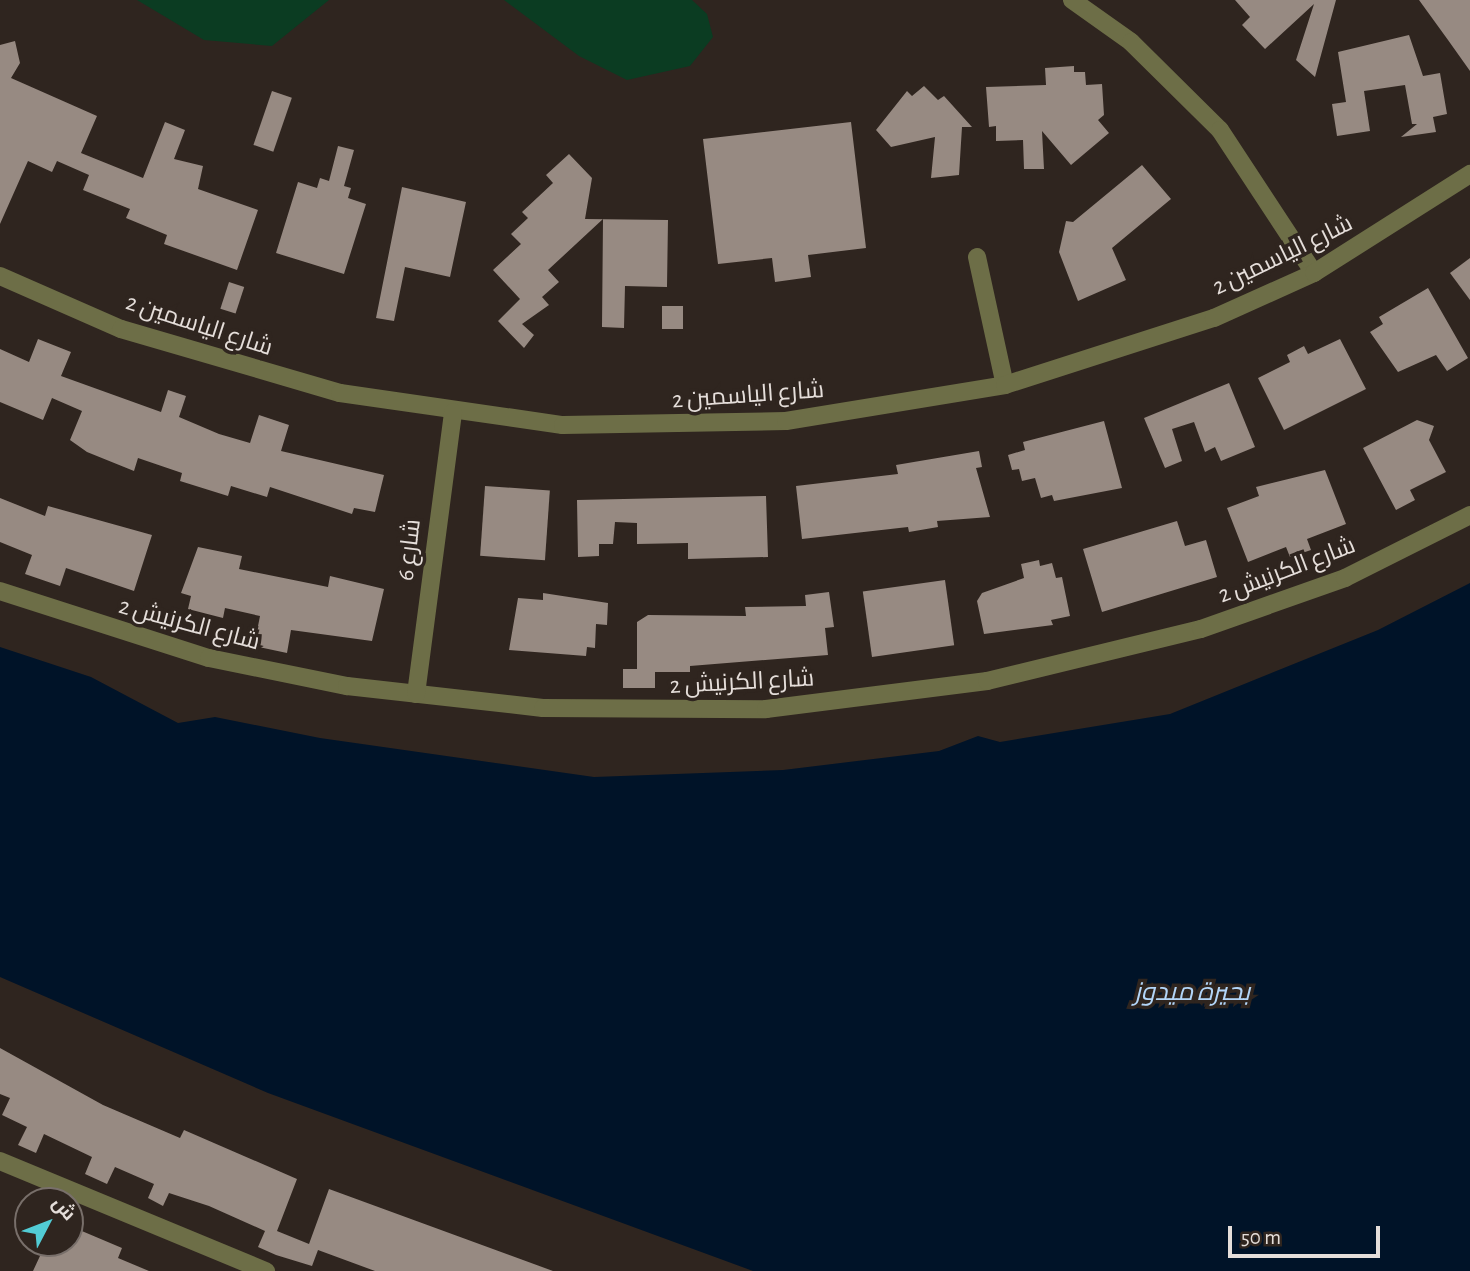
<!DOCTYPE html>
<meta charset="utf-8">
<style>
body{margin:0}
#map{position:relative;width:1470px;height:1271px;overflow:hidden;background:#2f251f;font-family:"Alegreya Sans",Cairo,sans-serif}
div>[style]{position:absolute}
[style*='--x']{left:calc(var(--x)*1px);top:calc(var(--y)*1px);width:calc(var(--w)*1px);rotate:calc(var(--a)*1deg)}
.green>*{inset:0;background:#0b3c22}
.water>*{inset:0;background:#001328}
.building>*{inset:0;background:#978a82;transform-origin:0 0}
.minor>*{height:18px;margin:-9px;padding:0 9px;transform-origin:9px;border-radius:9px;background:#6d6e47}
span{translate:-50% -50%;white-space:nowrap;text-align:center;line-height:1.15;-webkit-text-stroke:7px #2f251f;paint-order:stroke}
.street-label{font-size:24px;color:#e5deda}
.water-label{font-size:26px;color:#b3d6f9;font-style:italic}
.north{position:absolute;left:14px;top:1187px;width:70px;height:70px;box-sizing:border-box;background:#2f251f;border:2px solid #786f6a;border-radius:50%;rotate:48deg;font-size:19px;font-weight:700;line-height:28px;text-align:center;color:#e5deda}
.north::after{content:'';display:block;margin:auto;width:24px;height:32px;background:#52ccd5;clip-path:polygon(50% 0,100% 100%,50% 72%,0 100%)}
.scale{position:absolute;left:1228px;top:1226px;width:152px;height:32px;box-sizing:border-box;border:4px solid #e5deda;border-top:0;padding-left:9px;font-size:21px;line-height:24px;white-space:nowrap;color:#e5deda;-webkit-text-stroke:5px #2f251f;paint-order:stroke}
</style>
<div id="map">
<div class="green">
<div style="clip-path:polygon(137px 0,329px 0,272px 46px,204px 40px)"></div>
<div style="clip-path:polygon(504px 0,692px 0,707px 14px,713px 37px,690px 66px,627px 80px,579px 56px)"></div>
</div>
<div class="water">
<div style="clip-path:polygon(1470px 583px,1470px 1271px,753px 1271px,268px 1093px,0 977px,0 647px,91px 677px,178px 723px,215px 717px,320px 738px,594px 777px,783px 770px,939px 751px,978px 736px,1000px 742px,1170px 714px,1378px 630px)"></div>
</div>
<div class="building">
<div style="clip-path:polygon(1235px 0,1336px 0,1315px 77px,1296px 60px,1314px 4px,1265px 49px,1242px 25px,1250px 17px)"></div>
<div style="clip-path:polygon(1419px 0,1470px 0,1470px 71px,1448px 40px)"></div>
<div style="clip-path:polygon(1409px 35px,1423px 76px,1440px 73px,1447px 114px,1433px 117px,1436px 132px,1401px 137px,1417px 124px,1412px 124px,1405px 85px,1364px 91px,1370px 131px,1337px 136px,1332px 104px,1346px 102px,1338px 52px)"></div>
<div style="clip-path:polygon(15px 41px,20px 63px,11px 78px,97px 116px,81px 153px,143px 178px,165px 122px,185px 130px,174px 159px,203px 166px,198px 189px,258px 210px,237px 270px,164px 244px,167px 235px,126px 218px,130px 209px,83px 190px,89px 175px,57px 161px,52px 172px,28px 161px,0 224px,0 45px)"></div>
<div style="clip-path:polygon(1074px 66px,1074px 72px,1085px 72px,1086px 85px,1102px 84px,1104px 115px,1098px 120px,1109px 133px,1071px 165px,1042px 131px,1044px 169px,1024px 169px,1023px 140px,996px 141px,996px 126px,989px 127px,986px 87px,1046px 85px,1045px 68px)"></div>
<div style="clip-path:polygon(924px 86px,938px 100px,944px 96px,972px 127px,962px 127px,959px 175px,931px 178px,935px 137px,891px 147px,876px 130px,907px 91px,912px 96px)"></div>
<div style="left:272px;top:91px;width:21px;height:57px;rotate:19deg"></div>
<div style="clip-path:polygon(851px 122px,866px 248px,808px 255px,811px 277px,775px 282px,772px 258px,718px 264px,703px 139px)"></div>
<div style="clip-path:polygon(338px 146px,354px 150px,344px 186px,351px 188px,348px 198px,366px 204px,344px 274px,276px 253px,298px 182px,317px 188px,320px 178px,329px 181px)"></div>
<div style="clip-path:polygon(569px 154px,592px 178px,585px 219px,668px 220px,667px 287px,625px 286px,624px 328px,602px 327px,603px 219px,548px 270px,559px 282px,542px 297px,549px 305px,522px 324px,534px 335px,524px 348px,498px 321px,520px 299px,493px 270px,521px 244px,511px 234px,528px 218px,522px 212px,553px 183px,546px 175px)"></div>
<div style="clip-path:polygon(1142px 165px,1171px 199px,1112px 248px,1126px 280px,1078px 301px,1059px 252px,1066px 221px,1073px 222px)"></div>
<div style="clip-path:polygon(402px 187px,466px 202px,450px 277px,405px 267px,394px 321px,376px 318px)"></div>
<div style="clip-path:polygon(1470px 258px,1470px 300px,1450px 273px)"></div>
<div style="left:229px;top:282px;width:16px;height:28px;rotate:18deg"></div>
<div style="clip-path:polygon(1428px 288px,1468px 358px,1447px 371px,1436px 355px,1398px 372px,1370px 332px,1383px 324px,1379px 317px)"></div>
<div style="left:662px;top:306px;width:21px;height:23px"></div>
<div style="clip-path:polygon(38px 339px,71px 352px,61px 376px,161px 412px,168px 390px,186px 396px,179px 417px,219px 434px,250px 443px,259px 415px,289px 425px,281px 451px,384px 475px,375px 512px,354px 508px,352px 514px,270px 487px,267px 497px,231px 486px,228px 496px,180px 481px,182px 473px,138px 458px,134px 471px,87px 452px,70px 440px,82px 411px,52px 398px,43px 420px,0 402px,0 349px,29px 362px)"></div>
<div style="clip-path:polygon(1340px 339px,1366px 389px,1284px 430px,1258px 378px,1290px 362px,1287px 355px,1304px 346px,1308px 354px)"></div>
<div style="clip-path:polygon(1229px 383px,1255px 447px,1221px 461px,1215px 447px,1205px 452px,1194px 422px,1172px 429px,1182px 461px,1165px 468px,1144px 418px)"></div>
<div style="clip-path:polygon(1417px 420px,1434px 426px,1429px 440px,1446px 472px,1410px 490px,1415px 500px,1396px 510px,1363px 448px)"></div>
<div style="clip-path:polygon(1104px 421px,1122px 488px,1054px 501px,1052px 495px,1041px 498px,1035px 478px,1022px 481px,1019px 469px,1012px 470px,1008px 455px,1025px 450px,1023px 442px)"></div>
<div style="clip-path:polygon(979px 451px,982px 467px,976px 468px,990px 517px,937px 521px,938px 527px,909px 532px,908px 527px,802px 539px,796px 486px,898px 474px,896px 465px)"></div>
<div style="clip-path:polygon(1325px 470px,1346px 524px,1307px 539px,1311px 550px,1290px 557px,1286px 547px,1248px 562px,1227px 508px,1259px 496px,1256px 487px)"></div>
<div style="left:485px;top:486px;width:65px;height:70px;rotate:4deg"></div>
<div style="clip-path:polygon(766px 496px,768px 557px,688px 559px,688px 543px,637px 544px,637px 523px,615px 522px,613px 544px,599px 544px,599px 556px,578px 557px,577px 500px)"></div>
<div style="clip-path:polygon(0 498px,45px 516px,48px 506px,152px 535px,134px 591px,66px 568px,60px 586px,25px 574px,32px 555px,0 542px)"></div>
<div style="clip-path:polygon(1177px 521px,1185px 546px,1206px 540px,1217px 577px,1102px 612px,1083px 549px)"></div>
<div style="clip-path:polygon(198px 547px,242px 556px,239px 569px,328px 587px,330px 576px,384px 589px,372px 641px,291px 630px,287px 653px,254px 646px,260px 616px,225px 608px,223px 618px,188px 609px,191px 596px,181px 593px)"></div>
<div style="clip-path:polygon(1039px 560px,1040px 566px,1052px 563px,1056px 578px,1062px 577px,1070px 616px,1051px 620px,1053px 625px,984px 634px,977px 601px,982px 593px,1024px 578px,1021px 564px)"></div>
<div style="left:945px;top:580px;width:66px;height:83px;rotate:82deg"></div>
<div style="clip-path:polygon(829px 592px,834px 627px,825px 628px,828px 655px,690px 666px,690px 672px,655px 672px,655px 688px,623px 688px,623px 669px,637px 669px,637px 622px,648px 615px,746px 616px,745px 607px,806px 606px,805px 595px)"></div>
<div style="clip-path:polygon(543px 593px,608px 603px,607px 625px,596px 624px,595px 648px,587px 647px,586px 656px,509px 650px,518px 598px,543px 600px)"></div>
<div style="clip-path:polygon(0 1048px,103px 1105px,180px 1138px,184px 1130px,297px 1179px,277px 1231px,309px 1244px,329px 1189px,553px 1271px,375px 1271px,318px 1250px,312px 1266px,276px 1255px,258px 1247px,265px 1231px,209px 1206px,169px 1193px,163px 1206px,148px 1198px,154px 1184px,115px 1167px,107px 1184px,85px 1174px,92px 1157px,44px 1134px,36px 1153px,18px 1145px,27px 1127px,2px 1115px,10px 1098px,0 1094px)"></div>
<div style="clip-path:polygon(70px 1226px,122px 1248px,118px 1258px,149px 1271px,33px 1271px,46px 1243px,70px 1243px)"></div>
</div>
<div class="minor">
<div style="--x:1072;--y:0;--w:72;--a:35.4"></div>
<div style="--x:1131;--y:42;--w:125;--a:44.7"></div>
<div style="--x:1220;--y:130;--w:171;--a:56.7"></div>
<div style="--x:977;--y:257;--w:131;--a:77.7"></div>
<div style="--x:0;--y:276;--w:132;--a:23.7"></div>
<div style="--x:121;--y:329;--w:228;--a:16.3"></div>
<div style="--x:340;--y:393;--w:225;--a:8.2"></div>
<div style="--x:563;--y:425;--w:223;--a:-1"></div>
<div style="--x:786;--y:421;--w:222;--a:-9.3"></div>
<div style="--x:1005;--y:385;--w:219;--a:-17.8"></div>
<div style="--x:1214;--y:318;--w:110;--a:-24.2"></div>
<div style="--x:1314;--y:273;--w:185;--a:-32.4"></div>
<div style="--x:0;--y:591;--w:219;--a:17.8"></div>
<div style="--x:209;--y:658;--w:141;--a:11.5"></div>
<div style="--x:347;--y:686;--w:197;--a:6.4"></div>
<div style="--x:543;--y:708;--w:223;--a:0.3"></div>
<div style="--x:766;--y:709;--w:223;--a:-7.2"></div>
<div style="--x:987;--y:681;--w:220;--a:-13.7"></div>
<div style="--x:1201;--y:629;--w:153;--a:-19.5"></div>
<div style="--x:1345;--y:578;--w:140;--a:-26.7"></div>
<div style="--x:416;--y:694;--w:284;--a:-82.5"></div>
<div style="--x:0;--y:1161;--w:288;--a:22.5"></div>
</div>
<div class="street-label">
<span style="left:1283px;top:256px;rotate:-26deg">شارع الياسمين 2</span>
<span style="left:199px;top:326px;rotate:18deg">شارع الياسمين 2</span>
<span style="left:748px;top:396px;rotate:-4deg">شارع الياسمين 2</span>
<span style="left:410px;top:550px;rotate:-83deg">شارع 6</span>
<span style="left:1287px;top:571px;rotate:-21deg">شارع الكرنيش 2</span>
<span style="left:189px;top:625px;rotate:15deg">شارع الكرنيش 2</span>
<span style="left:742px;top:683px;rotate:-3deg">شارع الكرنيش 2</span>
</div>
<div class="water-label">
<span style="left:1192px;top:993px">بحيرة ميدوز</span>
</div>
<div class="north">ش</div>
<div class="scale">50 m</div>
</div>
